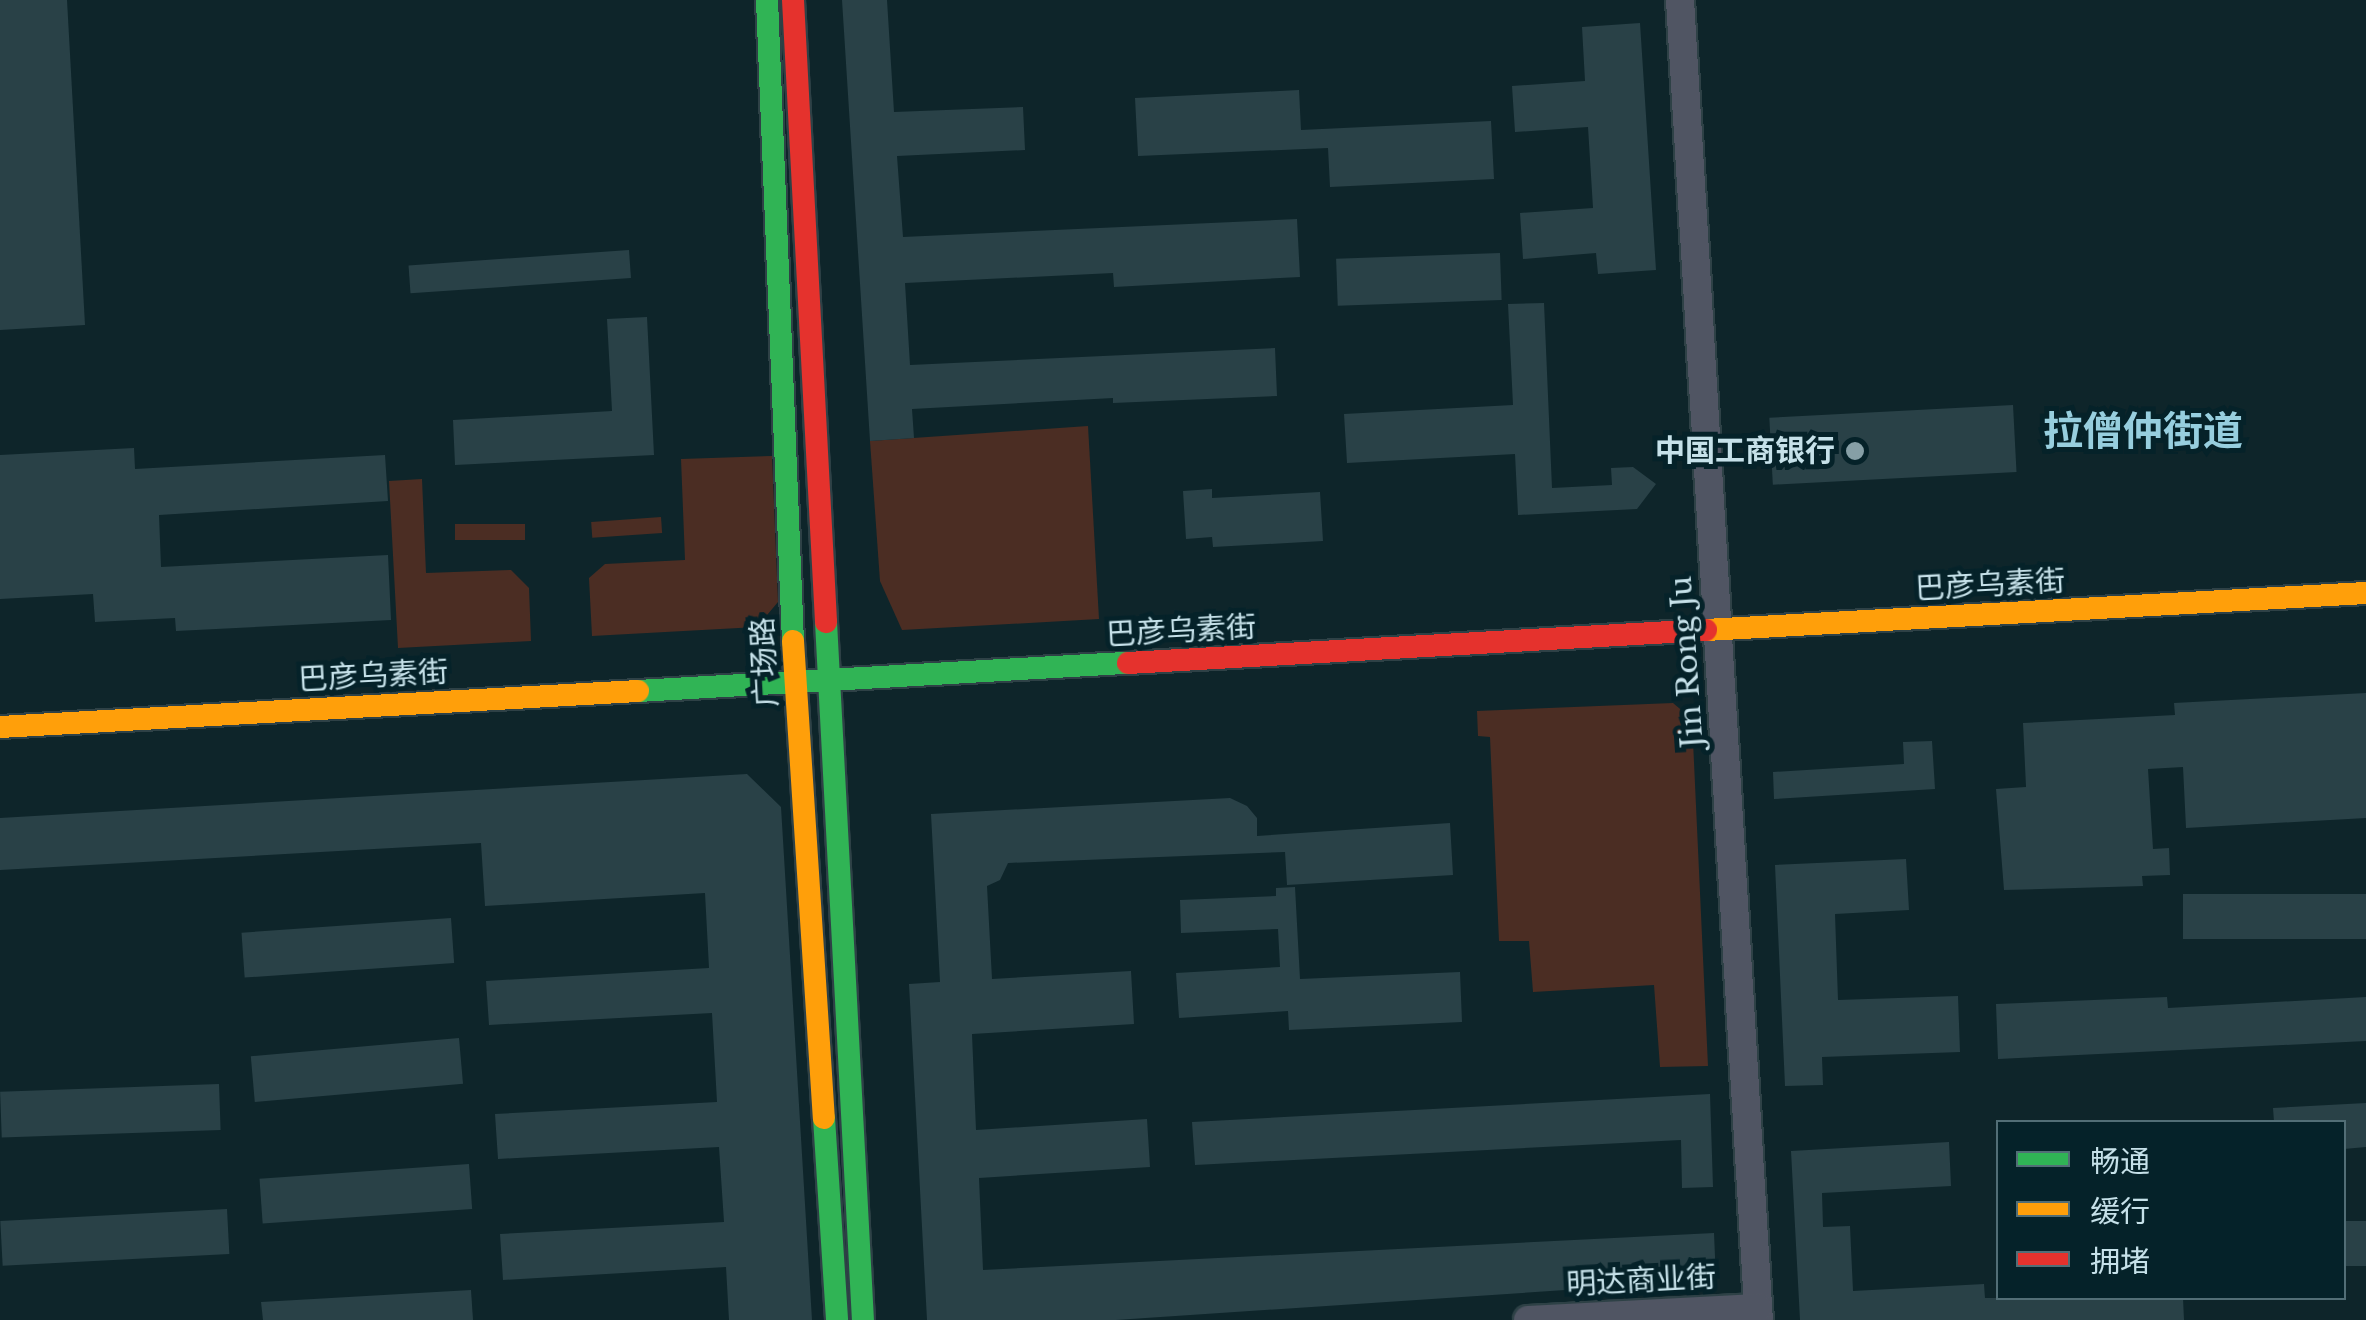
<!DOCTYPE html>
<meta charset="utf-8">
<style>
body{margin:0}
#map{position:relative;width:2366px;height:1320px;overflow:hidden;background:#0e252a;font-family:"Libre Baskerville","Noto Sans SC",serif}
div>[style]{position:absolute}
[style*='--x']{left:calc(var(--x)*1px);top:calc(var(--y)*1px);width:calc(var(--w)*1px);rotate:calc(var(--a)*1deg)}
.green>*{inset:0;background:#4b2d23;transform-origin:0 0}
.building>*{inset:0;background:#294147;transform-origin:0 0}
.roads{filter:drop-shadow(2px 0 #2e4146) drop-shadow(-2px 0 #2e4146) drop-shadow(0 2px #2e4146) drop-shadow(0 -2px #2e4146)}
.street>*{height:28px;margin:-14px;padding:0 14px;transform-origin:14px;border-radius:14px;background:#505563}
.fast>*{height:22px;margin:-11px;padding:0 11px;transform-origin:11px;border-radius:11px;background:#30b455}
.slow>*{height:22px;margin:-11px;padding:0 11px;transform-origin:11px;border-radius:11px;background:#ff9f0a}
.jam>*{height:22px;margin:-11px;padding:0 11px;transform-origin:11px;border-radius:11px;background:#e5322d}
.dots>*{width:28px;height:28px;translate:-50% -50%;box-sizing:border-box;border:5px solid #052229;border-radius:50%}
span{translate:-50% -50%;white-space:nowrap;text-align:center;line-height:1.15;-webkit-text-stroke:10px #052229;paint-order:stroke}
.poi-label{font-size:30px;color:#c6e1e9;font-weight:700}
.right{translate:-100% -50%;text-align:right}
.street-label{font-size:30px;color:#c6e1e9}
.district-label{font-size:40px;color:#97cede;font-weight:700}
.legend{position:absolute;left:1996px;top:1120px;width:350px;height:180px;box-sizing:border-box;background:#052229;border:2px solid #526e76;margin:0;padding:12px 18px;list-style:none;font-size:30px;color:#c6e1e9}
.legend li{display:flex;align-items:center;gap:20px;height:50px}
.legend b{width:50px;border:2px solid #526e76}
</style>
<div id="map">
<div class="green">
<div style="clip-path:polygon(1088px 426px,1099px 619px,902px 630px,880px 581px,870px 441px)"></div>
<div style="clip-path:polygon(772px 456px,778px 602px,757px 627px,592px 636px,589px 578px,605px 564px,685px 560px,681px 459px)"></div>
<div style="clip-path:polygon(422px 479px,426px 573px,511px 570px,529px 588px,531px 641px,398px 648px,389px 481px)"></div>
<div style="left:661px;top:517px;width:16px;height:70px;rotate:86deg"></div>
<div style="left:525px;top:524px;width:16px;height:70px;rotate:90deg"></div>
<div style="clip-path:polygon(1673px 703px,1692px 719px,1708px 1066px,1660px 1067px,1654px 985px,1533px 992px,1529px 941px,1499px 941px,1490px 737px,1478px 736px,1477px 711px)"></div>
</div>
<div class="building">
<div style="clip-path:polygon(0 0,67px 0,85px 325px,0 330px)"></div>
<div style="clip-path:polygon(842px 0,887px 0,894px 112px,1023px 107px,1025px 150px,897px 156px,903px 237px,1297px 219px,1300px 277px,1114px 287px,1113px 273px,905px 283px,910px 365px,1275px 348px,1277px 396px,1113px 403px,1113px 398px,912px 409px,914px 438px,870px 441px)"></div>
<div style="clip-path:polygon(1640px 23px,1656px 270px,1598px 274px,1596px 253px,1523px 259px,1520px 213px,1593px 208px,1588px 127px,1515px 132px,1512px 86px,1585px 81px,1582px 27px)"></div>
<div style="clip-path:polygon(1299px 90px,1301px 130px,1491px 121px,1494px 179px,1330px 187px,1328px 148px,1138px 156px,1135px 98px)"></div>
<div style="left:629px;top:250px;width:28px;height:221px;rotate:86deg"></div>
<div style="left:1500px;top:253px;width:47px;height:164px;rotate:88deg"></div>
<div style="clip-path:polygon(1544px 303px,1552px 488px,1612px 485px,1611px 468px,1633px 467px,1656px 484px,1637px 509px,1518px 515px,1515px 454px,1347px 463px,1344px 414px,1513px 405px,1508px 304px)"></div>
<div style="clip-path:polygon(647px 317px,654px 455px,455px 465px,453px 420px,612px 411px,607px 319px)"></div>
<div style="left:2013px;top:405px;width:67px;height:244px;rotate:87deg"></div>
<div style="clip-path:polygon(134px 448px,135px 469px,385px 455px,388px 501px,159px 515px,161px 567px,388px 555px,391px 620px,176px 631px,175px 618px,95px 622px,93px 594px,0 599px,0 455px)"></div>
<div style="clip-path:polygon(1212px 489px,1212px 498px,1320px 492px,1323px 541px,1213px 547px,1212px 537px,1186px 539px,1183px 491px)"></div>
<div style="clip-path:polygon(2366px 693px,2366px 818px,2186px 828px,2183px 767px,2148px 769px,2153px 849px,2169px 848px,2170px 875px,2142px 876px,2143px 886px,2004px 890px,1996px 789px,2026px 787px,2023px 723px,2175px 715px,2174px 703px)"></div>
<div style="clip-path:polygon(1932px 741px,1935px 789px,1774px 799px,1773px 772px,1904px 764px,1903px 742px)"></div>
<div style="clip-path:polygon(747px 774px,781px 807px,812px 1320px,729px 1320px,726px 1267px,503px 1280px,500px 1234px,724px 1222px,719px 1147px,498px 1159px,495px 1114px,717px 1102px,712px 1013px,489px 1025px,486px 981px,709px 968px,705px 893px,485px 906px,481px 843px,0 870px,0 818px)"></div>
<div style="clip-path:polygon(1230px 798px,1247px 806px,1257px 818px,1257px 836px,1450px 823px,1453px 875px,1287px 885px,1285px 852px,1008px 863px,1000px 880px,987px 886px,992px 979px,1131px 971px,1134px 1024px,972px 1034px,976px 1130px,1147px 1119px,1150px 1167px,979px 1178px,983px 1270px,1714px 1233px,1716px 1280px,1116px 1320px,927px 1320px,909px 984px,940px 982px,931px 814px)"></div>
<div style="clip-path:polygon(1906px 859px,1909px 910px,1835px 914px,1838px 1000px,1958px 996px,1960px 1052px,1822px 1057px,1823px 1085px,1785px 1086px,1775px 865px)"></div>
<div style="clip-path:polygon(1295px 887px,1300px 979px,1460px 972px,1462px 1022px,1289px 1030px,1288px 1011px,1179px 1018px,1176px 973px,1280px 967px,1278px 929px,1181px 933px,1180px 900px,1276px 896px,1276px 888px)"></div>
<div style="left:2366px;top:894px;width:45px;height:183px;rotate:90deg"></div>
<div style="left:451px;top:918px;width:45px;height:210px;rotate:86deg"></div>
<div style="clip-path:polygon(2167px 997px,2168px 1008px,2366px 997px,2366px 1041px,1998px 1059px,1996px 1004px)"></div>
<div style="left:459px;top:1038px;width:46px;height:209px;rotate:85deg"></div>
<div style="left:219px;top:1084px;width:46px;height:219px;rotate:88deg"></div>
<div style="clip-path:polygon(1710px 1094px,1713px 1187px,1682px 1188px,1681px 1140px,1195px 1165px,1192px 1122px)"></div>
<div style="clip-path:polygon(2366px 1103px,2366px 1147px,2344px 1149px,2344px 1122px,2274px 1122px,2273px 1108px)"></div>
<div style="clip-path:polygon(1949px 1142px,1951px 1186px,1822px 1193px,1823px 1227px,1850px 1226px,1853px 1291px,1984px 1284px,1985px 1298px,2183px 1298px,2184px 1320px,1800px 1320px,1791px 1151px)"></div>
<div style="left:469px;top:1164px;width:45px;height:210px;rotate:86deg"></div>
<div style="left:227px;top:1209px;width:45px;height:227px;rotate:87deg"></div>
<div style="left:2366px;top:1221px;width:45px;height:22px;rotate:90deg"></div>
<div style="clip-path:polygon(471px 1290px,473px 1320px,263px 1320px,261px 1302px)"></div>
</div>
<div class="roads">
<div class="street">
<div style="--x:1680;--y:0;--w:1322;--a:86.58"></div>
<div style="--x:1528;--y:1320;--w:230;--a:-3"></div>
</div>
<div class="fast">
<div style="--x:767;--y:0;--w:642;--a:87.68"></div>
<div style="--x:826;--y:622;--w:699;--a:86.97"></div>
<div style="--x:638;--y:691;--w:491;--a:-3.3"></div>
<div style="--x:824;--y:1118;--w:202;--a:86.3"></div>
</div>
<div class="slow">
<div style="--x:1706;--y:630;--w:661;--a:-3.21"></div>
<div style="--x:793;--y:641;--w:478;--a:86.3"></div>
<div style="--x:0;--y:727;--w:639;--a:-3.23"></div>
</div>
<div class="jam">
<div style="--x:793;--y:0;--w:623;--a:86.96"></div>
<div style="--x:1128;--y:663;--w:579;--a:-3.27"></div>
</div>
</div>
<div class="dots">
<div style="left:1855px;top:451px;background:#869fa6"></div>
</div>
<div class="poi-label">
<span class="right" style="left:1835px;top:451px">中国工商银行</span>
</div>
<div class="street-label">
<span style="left:1990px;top:585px;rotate:-3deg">巴彦乌素街</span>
<span style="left:1181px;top:631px;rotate:-3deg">巴彦乌素街</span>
<span style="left:765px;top:662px;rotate:-93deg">广场路</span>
<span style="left:1687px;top:662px;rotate:-94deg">Jin Rong Ju</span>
<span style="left:373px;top:676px;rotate:-3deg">巴彦乌素街</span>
<span style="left:1641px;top:1281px;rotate:-3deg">明达商业街</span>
</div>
<div class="district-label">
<span style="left:2143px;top:431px">拉僧仲街道</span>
</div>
<ul class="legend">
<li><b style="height:12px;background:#30b455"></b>畅通</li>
<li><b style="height:12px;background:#ff9f0a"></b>缓行</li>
<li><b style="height:12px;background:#e5322d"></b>拥堵</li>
</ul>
</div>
